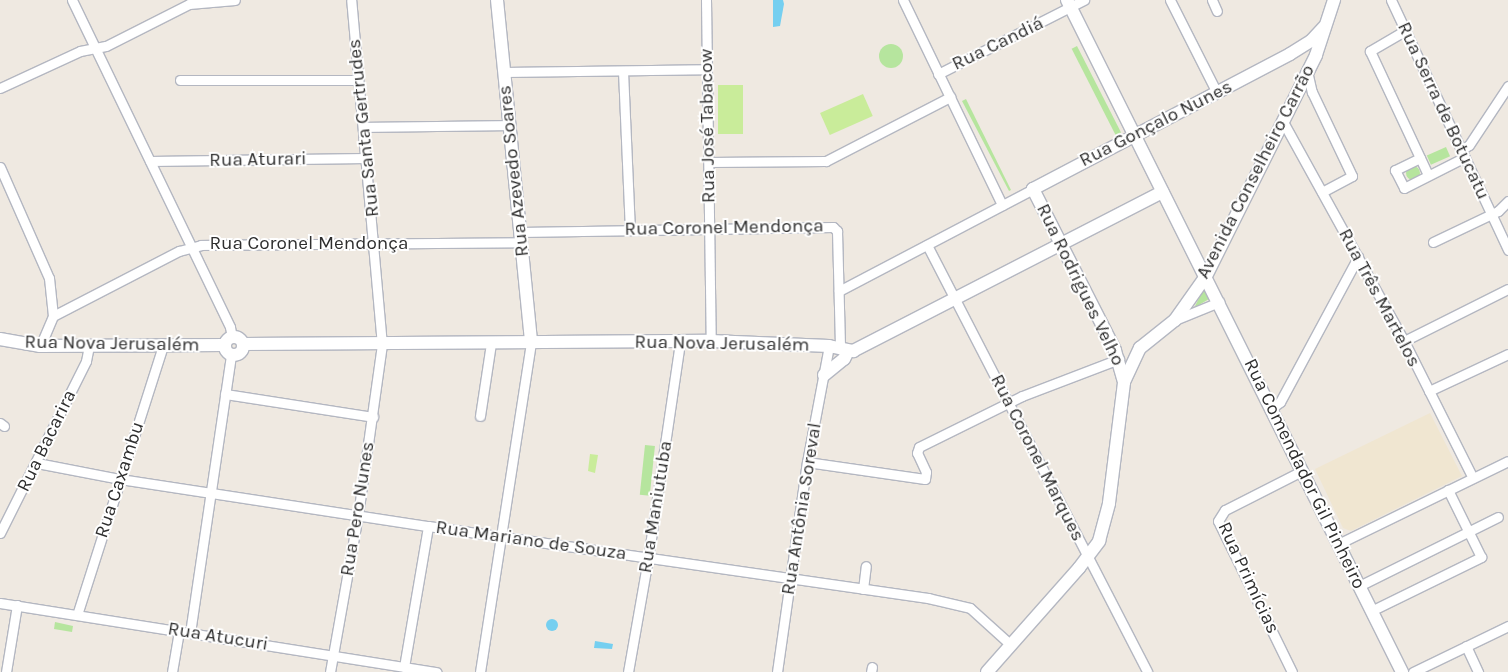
<!DOCTYPE html>
<meta charset="utf-8">
<style>
body{margin:0}
#map{position:relative;width:1508px;height:672px;overflow:hidden;background:#efe9e1;font-family:Karla,sans-serif}
div>[style]{position:absolute}
[style*='--x']{left:calc(var(--x)*1px);top:calc(var(--y)*1px);width:calc(var(--w)*1px);rotate:calc(var(--a)*1deg)}
.education>*{inset:0;background:#f0e6d1}
.green>*{inset:0;background:#b6e59e;transform-origin:0 0}
.round{border-radius:50%}
.pitch>*{inset:0;background:#c9ec9a;transform-origin:0 0}
.water>*{inset:0;background:#75cff0}
.roads{filter:drop-shadow(1px 0 #b4b7c1) drop-shadow(-1px 0 #b4b7c1) drop-shadow(0 1px #b4b7c1) drop-shadow(0 -1px #b4b7c1)}
.street>*{height:9px;margin:-4.5px;padding:0 4.5px;transform-origin:4.5px;border-radius:4.5px;background:#fff}
.secondary>*{height:12px;margin:-6px;padding:0 6px;transform-origin:6px;border-radius:6px;background:#fff}
.secondary>.ring{margin:-6px;padding:0;box-sizing:content-box;background:none;border:12px solid #fff;border-radius:50%}
span{translate:-50% -50%;white-space:nowrap;text-align:center;line-height:1.15;-webkit-text-stroke:4px #fff;paint-order:stroke}
.street-label{font-size:19px;color:#2e2e2e}
</style>
<div id="map">
<div class="education">
<div style="clip-path:polygon(1430px 413px,1462px 476px,1351px 531px,1343px 528px,1315px 469px)"></div>
</div>
<div class="green">
<div class="round" style="left:879px;top:44px;width:24px;height:24px"></div>
<div style="left:1077px;top:46px;width:97px;height:6px;rotate:63deg"></div>
<div style="clip-path:polygon(966px 99px,1011px 190px,1009px 191px,962px 101px)"></div>
<div style="left:1446px;top:147px;width:10px;height:21px;rotate:66deg"></div>
<div class="round" style="left:1406px;top:166px;width:14px;height:14px"></div>
<div style="clip-path:polygon(1205px 289px,1209px 299px,1194px 308px,1203px 290px)"></div>
<div style="left:645px;top:445px;width:10px;height:50px;rotate:6deg"></div>
<div style="clip-path:polygon(55px 622px,73px 626px,72px 632px,54px 629px)"></div>
</div>
<div class="pitch">
<div style="left:718px;top:85px;width:25px;height:49px"></div>
<div style="left:863px;top:94px;width:24px;height:47px;rotate:66deg"></div>
<div style="clip-path:polygon(590px 454px,598px 455px,595px 473px,588px 471px)"></div>
</div>
<div class="water">
<div style="clip-path:polygon(773px 0,783px 0,784px 4px,780px 26px,773px 27px)"></div>
<div class="round" style="left:546px;top:619px;width:12px;height:12px"></div>
<div style="clip-path:polygon(595px 641px,613px 644px,612px 649px,594px 648px)"></div>
</div>
<div class="roads">
<div class="street">
<div style="--x:72;--y:0;--w:363;--a:64.2"></div>
<div style="--x:230;--y:327;--w:10;--a:79"></div>
<div style="--x:706;--y:0;--w:341;--a:89.2"></div>
<div style="--x:903;--y:0;--w:228;--a:64.2"></div>
<div style="--x:1170;--y:0;--w:104;--a:63.2"></div>
<div style="--x:1212;--y:0;--w:12;--a:66"></div>
<div style="--x:1391;--y:0;--w:276;--a:64.9"></div>
<div style="--x:1406;--y:30;--w:42;--a:149.7"></div>
<div style="--x:1370;--y:51;--w:137;--a:64.9"></div>
<div style="--x:623;--y:71;--w:158;--a:87.5"></div>
<div style="--x:1307;--y:71;--w:22;--a:77"></div>
<div style="--x:1312;--y:92;--w:93;--a:64.5"></div>
<div style="--x:1352;--y:176;--w:34;--a:152"></div>
<div style="--x:504;--y:72;--w:203;--a:-0.8"></div>
<div style="--x:938;--y:74;--w:164;--a:-26.9"></div>
<div style="--x:180;--y:80;--w:178;--a:0"></div>
<div style="--x:0;--y:88;--w:88;--a:-24.8"></div>
<div style="--x:80;--y:51;--w:26;--a:-11"></div>
<div style="--x:106;--y:46;--w:93;--a:-26.8"></div>
<div style="--x:189;--y:4;--w:46;--a:-5"></div>
<div style="--x:1282;--y:120;--w:252;--a:61.1"></div>
<div style="--x:1404;--y:341;--w:153;--a:63.3"></div>
<div style="--x:363;--y:127;--w:147;--a:-0.8"></div>
<div style="--x:1461;--y:150;--w:9;--a:-32"></div>
<div style="--x:1469;--y:145;--w:71;--a:-56.5"></div>
<div style="--x:1420;--y:158;--w:28;--a:154"></div>
<div style="--x:1395;--y:170;--w:20;--a:63"></div>
<div style="--x:1404;--y:188;--w:68;--a:-26.9"></div>
<div style="--x:150;--y:161;--w:216;--a:-0.8"></div>
<div style="--x:709;--y:162;--w:117;--a:-0.5"></div>
<div style="--x:826;--y:161;--w:140;--a:-27.3"></div>
<div style="--x:0;--y:167;--w:121;--a:66.2"></div>
<div style="--x:49;--y:278;--w:38;--a:84"></div>
<div style="--x:53;--y:316;--w:33;--a:113"></div>
<div style="--x:520;--y:232;--w:313;--a:-0.9"></div>
<div style="--x:833;--y:227;--w:6;--a:45"></div>
<div style="--x:837;--y:231;--w:118;--a:88.5"></div>
<div style="--x:1433;--y:242;--w:72;--a:-25.5"></div>
<div style="--x:1498;--y:211;--w:14;--a:-45"></div>
<div style="--x:927;--y:245;--w:480;--a:62.7"></div>
<div style="--x:839;--y:291;--w:219;--a:-27.7"></div>
<div style="--x:53;--y:316;--w:142;--a:-27.3"></div>
<div style="--x:179;--y:251;--w:23;--a:-15"></div>
<div style="--x:201;--y:245;--w:320;--a:-0.5"></div>
<div style="--x:1175;--y:320;--w:48;--a:-22.2"></div>
<div style="--x:1404;--y:341;--w:116;--a:-26.6"></div>
<div style="--x:1429;--y:391;--w:87;--a:-25.1"></div>
<div style="--x:225;--y:394;--w:150;--a:8.8"></div>
<div style="--x:1272;--y:408;--w:10;--a:-37"></div>
<div style="--x:1280;--y:402;--w:165;--a:-61.7"></div>
<div style="--x:480;--y:416;--w:74;--a:-81.4"></div>
<div style="--x:0;--y:423;--w:5;--a:37"></div>
<div style="--x:807;--y:462;--w:119;--a:8.2"></div>
<div style="--x:925;--y:479;--w:7;--a:-82"></div>
<div style="--x:926;--y:472;--w:21;--a:-115"></div>
<div style="--x:917;--y:453;--w:6;--a:-72"></div>
<div style="--x:919;--y:447;--w:115;--a:-26.3"></div>
<div style="--x:1022;--y:396;--w:104;--a:-20.9"></div>
<div style="--x:37;--y:463;--w:85;--a:10.9"></div>
<div style="--x:120;--y:479;--w:312;--a:8.7"></div>
<div style="--x:428;--y:526;--w:505;--a:8.19"></div>
<div style="--x:928;--y:598;--w:43;--a:13.4"></div>
<div style="--x:970;--y:608;--w:55;--a:42.1"></div>
<div style="--x:0;--y:533;--w:192;--a:-63.4"></div>
<div style="--x:86;--y:361;--w:15;--a:-79"></div>
<div style="--x:1338;--y:544;--w:189;--a:-26"></div>
<div style="--x:1359;--y:586;--w:155;--a:-26.4"></div>
<div style="--x:863;--y:589;--w:23;--a:-83"></div>
<div style="--x:0;--y:603;--w:442;--a:9"></div>
<div style="--x:1371;--y:611;--w:123;--a:-26.1"></div>
<div style="--x:1481;--y:557;--w:75;--a:-116.2"></div>
<div style="--x:77;--y:615;--w:282;--a:-72.3"></div>
<div style="--x:190;--y:633;--w:282;--a:-81.6"></div>
<div style="--x:1466;--y:646;--w:29;--a:65"></div>
<div style="--x:404;--y:667;--w:143;--a:-80.3"></div>
<div style="--x:6;--y:672;--w:68;--a:-80.7"></div>
<div style="--x:172;--y:672;--w:42;--a:-80.3"></div>
<div style="--x:330;--y:672;--w:159;--a:-79.9"></div>
<div style="--x:358;--y:515;--w:172;--a:-82"></div>
<div style="--x:382;--y:345;--w:346;--a:-95.1"></div>
<div style="--x:480;--y:672;--w:333;--a:-81.2"></div>
<div style="--x:628;--y:672;--w:115;--a:-80"></div>
<div style="--x:648;--y:559;--w:219;--a:-81.6"></div>
<div style="--x:777;--y:672;--w:212;--a:-81.9"></div>
<div style="--x:807;--y:462;--w:118;--a:-79.3"></div>
<div style="--x:871;--y:672;--w:5;--a:-79"></div>
<div style="--x:1292;--y:672;--w:168;--a:-116.1"></div>
<div style="--x:1218;--y:521;--w:13;--a:-58"></div>
<div style="--x:1225;--y:510;--w:86;--a:-26.9"></div>
<div style="--x:1413;--y:672;--w:106;--a:-25.8"></div>
</div>
<div class="secondary">
<div style="--x:497;--y:0;--w:345;--a:84.3"></div>
<div style="--x:1067;--y:0;--w:751;--a:63.5"></div>
<div class="ring" style="left:225px;top:337px;width:6px;height:6px"></div>
<div style="--x:0;--y:339;--w:41;--a:9.9"></div>
<div style="--x:40;--y:346;--w:185;--a:-0.3"></div>
<div style="--x:243;--y:344;--w:468;--a:-0.4"></div>
<div style="--x:711;--y:341;--w:118;--a:2.4"></div>
<div style="--x:829;--y:346;--w:25;--a:12"></div>
<div style="--x:853;--y:351;--w:348;--a:-27.2"></div>
<div style="--x:824;--y:375;--w:26;--a:-39"></div>
<div style="--x:844;--y:359;--w:9;--a:-63"></div>
<div style="--x:1124;--y:382;--w:33;--a:-106"></div>
<div style="--x:1115;--y:350;--w:181;--a:-117"></div>
<div style="--x:1033;--y:189;--w:290;--a:-27.7"></div>
<div style="--x:1290;--y:54;--w:25;--a:-32"></div>
<div style="--x:1311;--y:41;--w:19;--a:-47"></div>
<div style="--x:987;--y:672;--w:139;--a:-48.5"></div>
<div style="--x:1079;--y:568;--w:34;--a:-53"></div>
<div style="--x:1099;--y:541;--w:39;--a:-75"></div>
<div style="--x:1109;--y:503;--w:122;--a:-82.9"></div>
<div style="--x:1124;--y:382;--w:38;--a:-65"></div>
<div style="--x:1140;--y:348;--w:45;--a:-38.7"></div>
<div style="--x:1175;--y:320;--w:54;--a:-54.8"></div>
<div style="--x:1206;--y:276;--w:247;--a:-63.5"></div>
<div style="--x:1316;--y:55;--w:58;--a:-71.9"></div>
</div>
</div>
<div class="street-label">
<span style="left:998px;top:44px;rotate:-26deg">Rua Candiá</span>
<span style="left:1443px;top:111px;rotate:65deg">Rua Serra de Botucatu</span>
<span style="left:1156px;top:124px;rotate:-27deg">Rua Gonçalo Nunes</span>
<span style="left:708px;top:126px;rotate:-91deg">Rua José Tabacow</span>
<span style="left:364px;top:128px;rotate:-96deg">Rua Santa Gertrudes</span>
<span style="left:258px;top:160px;rotate:-1deg">Rua Aturari</span>
<span style="left:514px;top:171px;rotate:-96deg">Rua Azevedo Soares</span>
<span style="left:1256px;top:172px;rotate:-63deg">Avenida Conselheiro Carrão</span>
<span style="left:724px;top:228px;rotate:-1deg">Rua Coronel Mendonça</span>
<span style="left:309px;top:244px">Rua Coronel Mendonça</span>
<span style="left:1080px;top:285px;rotate:64deg">Rua Rodrigues Velho</span>
<span style="left:1379px;top:298px;rotate:62deg">Rua Três Martelos</span>
<span style="left:112px;top:344px;rotate:1deg">Rua Nova Jerusalém</span>
<span style="left:722px;top:344px;rotate:1deg">Rua Nova Jerusalém</span>
<span style="left:47px;top:441px;rotate:-64deg">Rua Bacarira</span>
<span style="left:1037px;top:458px;rotate:63deg">Rua Coronel Marques</span>
<span style="left:1304px;top:474px;rotate:64deg">Rua Comendador Gil Pinheiro</span>
<span style="left:120px;top:480px;rotate:-72deg">Rua Caxambu</span>
<span style="left:656px;top:507px;rotate:-81deg">Rua Maniutuba</span>
<span style="left:358px;top:509px;rotate:-81deg">Rua Pero Nunes</span>
<span style="left:802px;top:509px;rotate:-81deg">Rua Antônia Soreval</span>
<span style="left:531px;top:541px;rotate:8deg">Rua Mariano de Souza</span>
<span style="left:1248px;top:578px;rotate:65deg">Rua Primícias</span>
<span style="left:218px;top:637px;rotate:9deg">Rua Atucuri</span>
</div>
</div>
